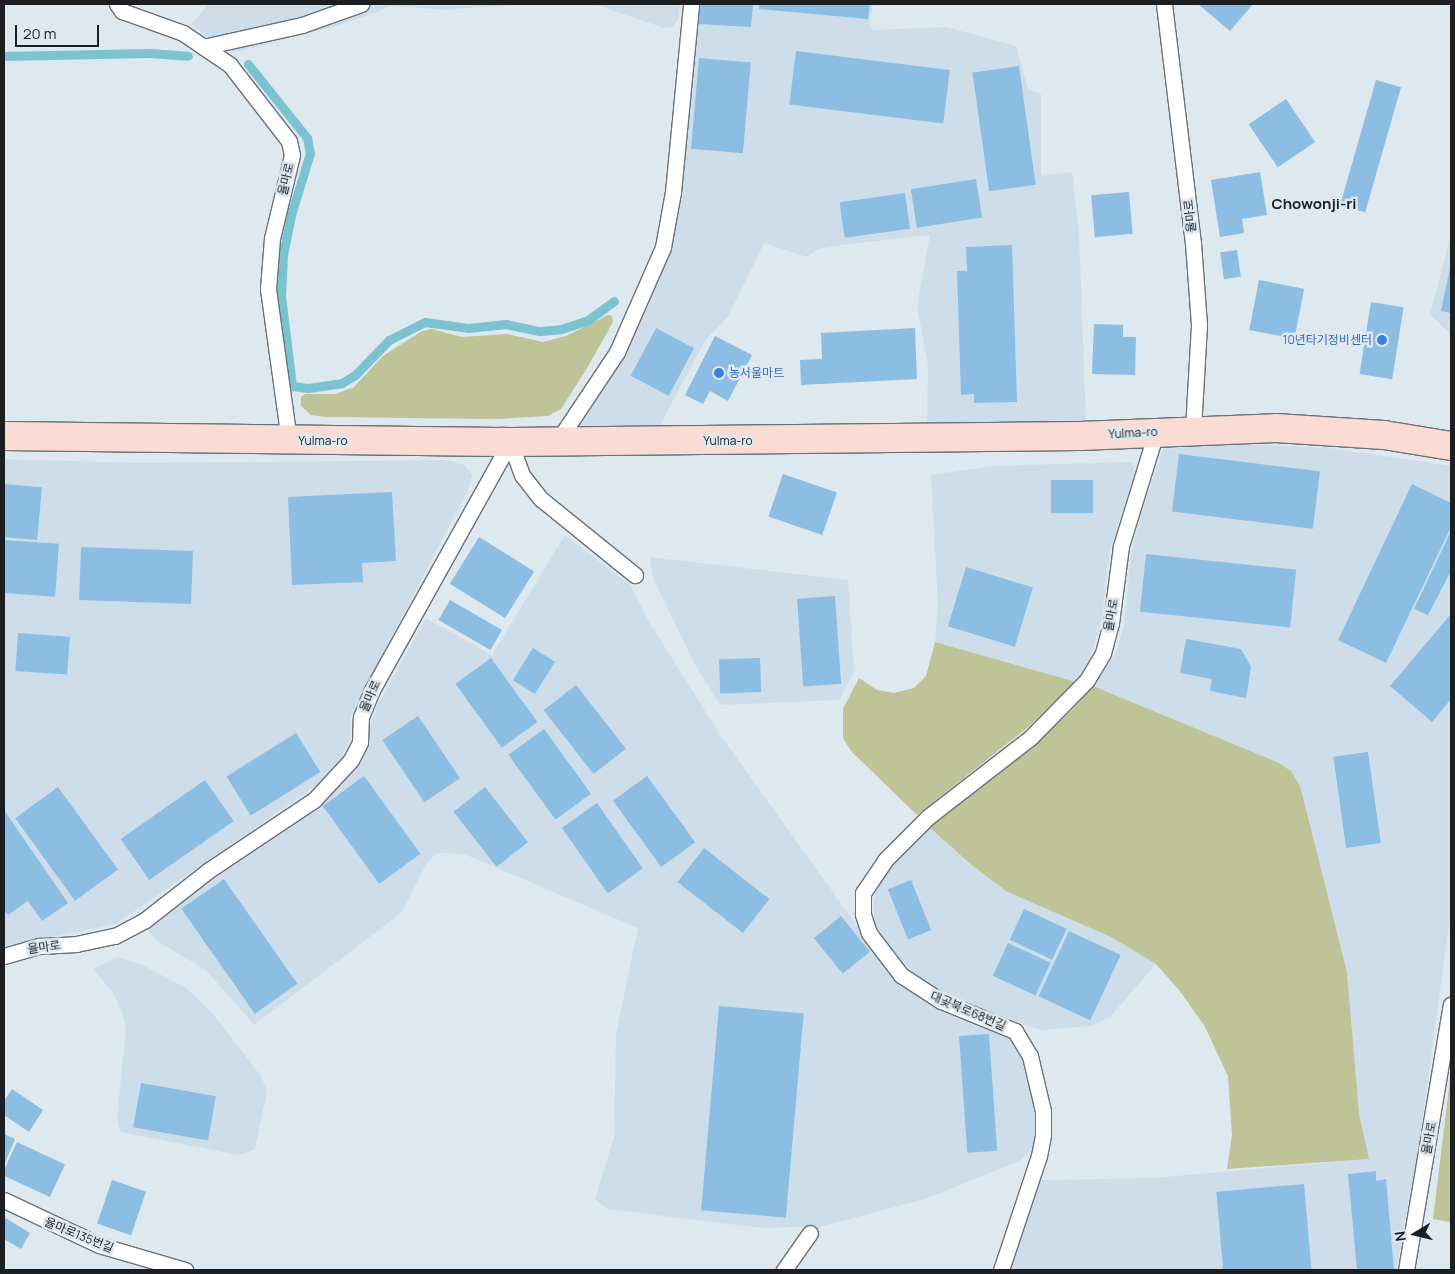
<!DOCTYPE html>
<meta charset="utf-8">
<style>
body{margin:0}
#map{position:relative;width:1455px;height:1274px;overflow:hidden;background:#dee8ef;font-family:Manrope,"Noto Sans KR",sans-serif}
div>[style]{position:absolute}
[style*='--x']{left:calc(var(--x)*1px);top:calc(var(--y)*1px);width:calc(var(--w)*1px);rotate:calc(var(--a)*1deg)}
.built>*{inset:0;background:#cddeea}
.green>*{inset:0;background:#bfc398}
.stream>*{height:9px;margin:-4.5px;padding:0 4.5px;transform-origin:4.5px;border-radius:4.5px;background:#7bc3d0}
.building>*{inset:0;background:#8bbee2;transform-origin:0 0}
.roads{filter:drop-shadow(1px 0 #697278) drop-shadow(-1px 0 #697278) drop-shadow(0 1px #697278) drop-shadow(0 -1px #697278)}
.lane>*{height:15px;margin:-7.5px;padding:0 7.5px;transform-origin:7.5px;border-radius:7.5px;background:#fff}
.secondary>*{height:28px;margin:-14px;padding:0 14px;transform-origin:14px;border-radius:14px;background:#fadcd4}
.dots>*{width:14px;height:14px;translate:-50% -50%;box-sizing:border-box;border:2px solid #dee8ef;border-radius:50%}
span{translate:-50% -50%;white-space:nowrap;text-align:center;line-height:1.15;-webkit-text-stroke:5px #dee8ef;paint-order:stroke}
.street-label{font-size:12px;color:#1b1f21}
.shop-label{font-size:12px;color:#366cbe}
.right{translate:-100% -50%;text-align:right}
.left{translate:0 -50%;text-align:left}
.quarter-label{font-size:15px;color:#1b1f21;font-weight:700}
.frame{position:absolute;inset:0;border:5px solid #1b1f21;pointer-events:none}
.north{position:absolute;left:1390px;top:1209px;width:50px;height:50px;-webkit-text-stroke:4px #dee8ef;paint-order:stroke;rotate:261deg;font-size:14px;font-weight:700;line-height:20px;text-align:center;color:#1b1f21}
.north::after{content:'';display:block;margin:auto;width:18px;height:22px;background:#1b1f21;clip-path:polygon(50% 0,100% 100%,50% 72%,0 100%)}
.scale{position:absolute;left:15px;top:25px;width:84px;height:22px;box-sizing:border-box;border:2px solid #1b1f21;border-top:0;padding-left:6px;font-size:15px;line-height:18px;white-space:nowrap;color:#1b1f21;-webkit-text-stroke:4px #dee8ef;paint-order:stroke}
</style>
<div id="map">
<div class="built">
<div style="clip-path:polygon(208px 4px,523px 4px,445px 10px,393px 6px,340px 25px,233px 53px,191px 25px)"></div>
<div style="clip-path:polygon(594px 4px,680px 4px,678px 20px,672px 27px,664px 28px)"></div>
<div style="clip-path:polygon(696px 4px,873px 4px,869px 24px,873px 30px,946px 27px,1016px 46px,1028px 89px,1041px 94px,1041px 176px,1072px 172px,1079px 233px,1086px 421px,927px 426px,928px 365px,917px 305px,930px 235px,842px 245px,818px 249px,807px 257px,764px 243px,729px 315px,705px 341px,659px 427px,576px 426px,624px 359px,670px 248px)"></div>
<div style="clip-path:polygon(1451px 235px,1451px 335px,1430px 314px)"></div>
<div style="clip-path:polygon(1238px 444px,1330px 448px,1451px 466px,1451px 910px,1417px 1158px,1396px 1270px,1008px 1270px,1040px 1180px,1153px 1178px,1369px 1159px,1359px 1113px,1347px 972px,1300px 786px,1277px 762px,1093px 686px,1116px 653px,1124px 625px,1130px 563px,1139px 520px,1163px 449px)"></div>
<div style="clip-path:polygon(4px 459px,139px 463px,446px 460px,464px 465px,472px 475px,468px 490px,350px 717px,350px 738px,342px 757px,317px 785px,116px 924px,4px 946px)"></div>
<div style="clip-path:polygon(1132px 462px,1135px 471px,1109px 553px,1102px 619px,1090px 658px,1076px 682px,935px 642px,938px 607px,931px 475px,992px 466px)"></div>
<div style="clip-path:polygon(565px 535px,631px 586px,649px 622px,721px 736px,896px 980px,938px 1007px,1008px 1036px,1018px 1048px,1033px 1100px,1035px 1129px,1032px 1150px,1019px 1161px,928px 1198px,824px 1226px,762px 1228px,607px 1209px,595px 1199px,614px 1137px,616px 1034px,638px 928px,464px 854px,437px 853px,427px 863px,401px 913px,254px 1025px,206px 970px,157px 941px,147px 929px,343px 781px,357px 765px,377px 706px,426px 618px,492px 655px)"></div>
<div style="clip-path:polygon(650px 557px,848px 580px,854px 672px,839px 700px,720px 705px,694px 663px,653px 578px)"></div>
<div style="clip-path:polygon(928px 826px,967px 862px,1111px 937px,1156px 964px,1110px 1017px,1091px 1026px,1040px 1030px,945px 994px,916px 976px,900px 959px,883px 937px,874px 919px,874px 901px,878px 882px)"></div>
<div style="clip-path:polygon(118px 957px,142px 965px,186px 988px,214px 1015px,261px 1076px,267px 1091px,255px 1149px,239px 1155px,120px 1132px,117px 1118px,126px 1030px,122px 1012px,113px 993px,93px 969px)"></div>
</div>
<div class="green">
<div style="clip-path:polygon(608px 315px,612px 316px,613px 322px,586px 370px,561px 409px,548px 416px,495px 419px,325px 417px,311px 415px,301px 406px,301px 397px,305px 394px,336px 394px,354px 387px,383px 356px,422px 331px,432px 329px,462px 337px,507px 334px,543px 342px,566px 336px)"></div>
<div style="clip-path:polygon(935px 642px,1076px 682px,1027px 728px,917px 815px,851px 751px,843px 738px,843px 709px,859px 678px,877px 690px,894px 693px,914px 688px,926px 676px)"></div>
<div style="clip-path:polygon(1093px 686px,1277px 762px,1291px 771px,1300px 786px,1347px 972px,1359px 1113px,1369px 1159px,1227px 1169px,1232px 1135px,1228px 1076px,1204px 1025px,1179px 990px,1156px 964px,1111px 937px,1006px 891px,968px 862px,928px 826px,1036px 744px,1072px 710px)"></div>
<div style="clip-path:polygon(1451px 1072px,1451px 1222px,1433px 1219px)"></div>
</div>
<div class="stream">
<div style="--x:4;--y:56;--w:145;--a:-1.2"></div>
<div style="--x:149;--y:53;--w:39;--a:4"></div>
<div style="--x:248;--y:64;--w:95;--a:51.4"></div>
<div style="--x:307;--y:138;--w:15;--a:79"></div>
<div style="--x:310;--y:153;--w:65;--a:107"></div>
<div style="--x:291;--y:215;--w:41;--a:101.3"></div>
<div style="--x:283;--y:255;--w:41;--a:92.8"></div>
<div style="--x:281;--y:296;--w:91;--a:83"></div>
<div style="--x:292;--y:386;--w:16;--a:7"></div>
<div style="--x:308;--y:388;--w:34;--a:-8"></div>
<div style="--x:342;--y:383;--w:15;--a:-32"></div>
<div style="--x:355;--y:375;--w:49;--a:-45.8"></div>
<div style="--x:389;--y:340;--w:40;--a:-26.6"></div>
<div style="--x:425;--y:322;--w:43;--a:7.9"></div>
<div style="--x:468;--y:328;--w:38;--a:-6"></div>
<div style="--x:506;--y:324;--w:35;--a:12"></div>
<div style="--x:540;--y:331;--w:21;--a:-5"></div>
<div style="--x:561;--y:329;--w:28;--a:-18"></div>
<div style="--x:588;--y:320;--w:32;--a:-36"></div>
</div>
<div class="building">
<div style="clip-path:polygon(700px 4px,753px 4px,751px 27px,698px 24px)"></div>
<div style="clip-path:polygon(759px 4px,870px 4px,868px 19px,759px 9px)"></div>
<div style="clip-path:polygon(1198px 4px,1253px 4px,1230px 31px)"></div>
<div style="left:796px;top:51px;width:155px;height:54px;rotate:7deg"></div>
<div style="left:699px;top:58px;width:52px;height:91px;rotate:5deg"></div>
<div style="left:1019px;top:66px;width:120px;height:47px;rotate:82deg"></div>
<div style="left:1376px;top:80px;width:26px;height:130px;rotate:16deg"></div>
<div style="left:1286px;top:99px;width:52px;height:45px;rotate:56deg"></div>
<div style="clip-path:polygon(1260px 172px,1267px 215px,1242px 219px,1244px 233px,1220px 237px,1211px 180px)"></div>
<div style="left:976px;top:179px;width:39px;height:66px;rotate:81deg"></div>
<div style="left:1129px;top:192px;width:42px;height:38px;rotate:85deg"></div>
<div style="left:905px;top:193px;width:36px;height:66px;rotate:82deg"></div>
<div style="clip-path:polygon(1012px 245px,1017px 402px,974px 403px,974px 394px,961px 395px,957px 271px,967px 271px,966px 247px)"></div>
<div style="left:1237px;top:250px;width:27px;height:17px;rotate:82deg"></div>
<div style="clip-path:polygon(1450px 268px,1451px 269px,1451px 313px,1441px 311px)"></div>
<div style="left:1259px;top:280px;width:46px;height:51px;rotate:11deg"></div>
<div style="left:1371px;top:302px;width:33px;height:73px;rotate:9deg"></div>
<div style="clip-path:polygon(1094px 324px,1123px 325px,1123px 337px,1136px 337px,1135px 375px,1092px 374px)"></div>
<div style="left:656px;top:328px;width:43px;height:54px;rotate:28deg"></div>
<div style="clip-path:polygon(915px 328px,917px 379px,801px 385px,800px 360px,822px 359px,821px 333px)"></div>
<div style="clip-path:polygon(715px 336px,752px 355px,728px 401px,710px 391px,703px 404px,685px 395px)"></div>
<div style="left:1179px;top:454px;width:142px;height:58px;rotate:7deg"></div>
<div style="left:783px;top:474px;width:57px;height:45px;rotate:19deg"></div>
<div style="left:1051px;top:480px;width:42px;height:33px"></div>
<div style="left:4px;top:484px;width:38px;height:53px;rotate:5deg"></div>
<div style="clip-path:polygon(1412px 484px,1451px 503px,1451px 527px,1386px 663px,1338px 640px)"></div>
<div style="clip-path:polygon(392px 492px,396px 561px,362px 563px,363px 582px,292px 585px,288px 497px)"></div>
<div style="clip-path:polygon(1451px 531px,1451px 571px,1428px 615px,1414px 609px)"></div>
<div style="left:479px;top:537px;width:65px;height:55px;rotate:32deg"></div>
<div style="left:4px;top:540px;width:55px;height:53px;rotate:4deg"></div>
<div style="left:81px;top:547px;width:112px;height:53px;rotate:2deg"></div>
<div style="left:1146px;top:554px;width:151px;height:58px;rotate:6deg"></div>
<div style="left:966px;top:567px;width:70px;height:62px;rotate:17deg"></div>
<div style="left:835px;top:596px;width:88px;height:38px;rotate:86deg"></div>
<div style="left:450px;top:600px;width:60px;height:23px;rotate:30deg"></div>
<div style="clip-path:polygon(1451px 614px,1451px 699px,1432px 722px,1390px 686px)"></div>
<div style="left:18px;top:633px;width:52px;height:38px;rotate:4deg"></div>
<div style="clip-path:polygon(1186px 639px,1241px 649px,1251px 667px,1246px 698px,1210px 691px,1212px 679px,1180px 673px)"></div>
<div style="left:533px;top:648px;width:26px;height:38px;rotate:32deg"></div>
<div style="left:491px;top:658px;width:79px;height:44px;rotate:54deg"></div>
<div style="left:760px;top:658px;width:34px;height:41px;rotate:88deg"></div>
<div style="left:576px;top:685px;width:81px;height:41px;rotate:52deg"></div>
<div style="left:418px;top:716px;width:75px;height:43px;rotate:56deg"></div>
<div style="left:544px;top:729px;width:80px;height:44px;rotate:54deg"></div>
<div style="left:296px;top:733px;width:46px;height:82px;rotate:58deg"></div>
<div style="left:1368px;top:752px;width:92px;height:35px;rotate:82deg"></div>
<div style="left:364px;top:776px;width:96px;height:51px;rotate:54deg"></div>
<div style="left:647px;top:776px;width:82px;height:42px;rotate:54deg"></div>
<div style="left:205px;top:780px;width:50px;height:103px;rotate:55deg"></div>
<div style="left:58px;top:787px;width:102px;height:53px;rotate:54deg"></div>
<div style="left:485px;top:787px;width:70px;height:40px;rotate:52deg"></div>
<div style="left:597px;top:803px;width:80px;height:43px;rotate:55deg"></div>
<div style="clip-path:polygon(4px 810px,68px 903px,42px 921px,28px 901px,8px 915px,4px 910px)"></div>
<div style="left:704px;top:848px;width:83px;height:43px;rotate:38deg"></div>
<div style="left:224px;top:879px;width:128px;height:52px;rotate:55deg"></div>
<div style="left:911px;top:880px;width:54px;height:25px;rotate:68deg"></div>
<div style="left:1024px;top:909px;width:47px;height:34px;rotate:25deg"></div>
<div style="left:841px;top:916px;width:46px;height:35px;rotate:51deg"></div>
<div style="left:1069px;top:931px;width:57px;height:72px;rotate:25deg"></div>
<div style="left:1008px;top:943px;width:47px;height:36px;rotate:25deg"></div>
<div style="left:719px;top:1006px;width:85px;height:205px;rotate:5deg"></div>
<div style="left:989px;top:1034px;width:117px;height:30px;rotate:86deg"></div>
<div style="left:141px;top:1083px;width:76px;height:45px;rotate:10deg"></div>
<div style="clip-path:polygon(12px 1089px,43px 1110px,29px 1132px,4px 1115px,4px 1101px)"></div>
<div style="clip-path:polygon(4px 1134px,15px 1139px,4px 1165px)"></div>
<div style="left:17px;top:1142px;width:53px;height:36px;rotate:25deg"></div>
<div style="clip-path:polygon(1376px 1171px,1376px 1181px,1386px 1179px,1394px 1270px,1357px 1270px,1348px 1174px)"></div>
<div style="left:112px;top:1180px;width:36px;height:46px;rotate:19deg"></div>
<div style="left:1304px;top:1184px;width:86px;height:88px;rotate:85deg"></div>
<div style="clip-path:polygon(4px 1217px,30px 1233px,21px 1249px,4px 1239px)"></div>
</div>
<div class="roads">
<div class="lane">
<div style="--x:117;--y:4;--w:9;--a:54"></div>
<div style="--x:122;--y:11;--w:65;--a:19.8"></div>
<div style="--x:183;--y:33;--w:57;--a:34.2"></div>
<div style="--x:230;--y:65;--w:96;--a:52.2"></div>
<div style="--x:289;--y:141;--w:14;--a:78"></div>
<div style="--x:292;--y:155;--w:85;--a:103.5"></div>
<div style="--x:272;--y:238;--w:51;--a:94.5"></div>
<div style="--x:268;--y:289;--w:153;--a:82.1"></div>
<div style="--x:1164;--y:4;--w:241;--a:83.1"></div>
<div style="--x:1193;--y:243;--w:82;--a:85.8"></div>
<div style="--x:1199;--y:325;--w:105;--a:93.3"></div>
<div style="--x:203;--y:47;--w:101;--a:-12.5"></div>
<div style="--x:302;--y:25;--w:63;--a:-19.6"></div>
<div style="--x:510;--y:442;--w:35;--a:70"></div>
<div style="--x:522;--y:475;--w:31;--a:52"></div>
<div style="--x:541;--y:499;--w:121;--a:39"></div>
<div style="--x:557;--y:442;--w:108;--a:-56.3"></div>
<div style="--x:617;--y:352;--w:115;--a:-66.3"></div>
<div style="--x:663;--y:247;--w:56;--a:-79.7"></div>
<div style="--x:673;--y:192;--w:189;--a:-84.5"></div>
<div style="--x:4;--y:956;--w:37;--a:-16"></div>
<div style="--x:40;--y:946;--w:36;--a:-3"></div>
<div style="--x:76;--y:944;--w:40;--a:-12"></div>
<div style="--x:115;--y:936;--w:34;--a:-28"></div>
<div style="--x:145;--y:920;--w:81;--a:-38"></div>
<div style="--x:209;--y:870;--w:126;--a:-33.7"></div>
<div style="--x:314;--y:800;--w:54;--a:-47.2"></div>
<div style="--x:351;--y:760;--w:20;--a:-63"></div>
<div style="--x:360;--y:742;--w:25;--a:-88"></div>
<div style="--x:361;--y:717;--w:29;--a:-68"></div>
<div style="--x:372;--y:690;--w:284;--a:-60.9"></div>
<div style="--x:4;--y:1200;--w:105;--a:25.3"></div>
<div style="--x:99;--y:1245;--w:90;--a:16.2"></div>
<div style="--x:784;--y:1270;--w:45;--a:-54.9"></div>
<div style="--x:1001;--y:1270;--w:120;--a:-71.6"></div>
<div style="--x:1039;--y:1156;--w:21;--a:-79"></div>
<div style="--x:1043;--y:1135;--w:24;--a:-90"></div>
<div style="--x:1043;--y:1111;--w:57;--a:-103.3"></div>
<div style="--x:1030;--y:1056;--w:29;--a:-121"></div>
<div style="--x:1015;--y:1031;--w:80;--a:-157.9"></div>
<div style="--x:941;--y:1001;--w:48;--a:-147"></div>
<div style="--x:901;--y:975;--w:53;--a:-127.3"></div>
<div style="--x:869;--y:933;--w:20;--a:-108"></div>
<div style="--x:863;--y:914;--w:21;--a:-90"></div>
<div style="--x:863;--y:893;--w:40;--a:-56"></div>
<div style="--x:885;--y:860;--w:61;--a:-45"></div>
<div style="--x:928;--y:817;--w:130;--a:-37.8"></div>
<div style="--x:1031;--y:737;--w:80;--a:-45.5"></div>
<div style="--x:1087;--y:680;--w:31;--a:-59"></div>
<div style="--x:1103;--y:653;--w:31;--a:-75"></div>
<div style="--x:1111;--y:623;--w:78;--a:-82.6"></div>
<div style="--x:1121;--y:546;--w:119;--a:-72.9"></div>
<div style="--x:1406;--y:1270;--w:269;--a:-80.4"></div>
</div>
<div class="secondary">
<div style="--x:4;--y:436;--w:506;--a:0.68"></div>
<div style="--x:510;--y:442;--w:570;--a:-0.6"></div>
<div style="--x:1080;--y:436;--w:196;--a:-2.3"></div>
<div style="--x:1276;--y:428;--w:108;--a:3.7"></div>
<div style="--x:1384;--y:435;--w:68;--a:9.3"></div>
</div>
</div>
<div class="dots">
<div style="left:1382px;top:340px;background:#3f7fe0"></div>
<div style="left:719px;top:373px;background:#3f7fe0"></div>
</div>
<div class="street-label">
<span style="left:286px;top:179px;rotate:-77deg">율마로</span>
<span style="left:1190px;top:216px;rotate:-96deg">율마로</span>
<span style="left:1133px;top:433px;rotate:-3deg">Yulma-ro</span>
<span style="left:323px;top:441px">Yulma-ro</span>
<span style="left:728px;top:441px">Yulma-ro</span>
<span style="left:1111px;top:615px;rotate:-80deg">율마로</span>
<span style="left:370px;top:696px;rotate:-66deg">율마로</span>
<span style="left:44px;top:947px;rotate:-8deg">율마로</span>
<span style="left:968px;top:1011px;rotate:23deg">대곶북로68번길</span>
<span style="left:1429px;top:1138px;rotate:-80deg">율마로</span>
<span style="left:79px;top:1235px;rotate:22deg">율마로135번길</span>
</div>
<div class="shop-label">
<span class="right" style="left:1372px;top:340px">10년타기정비센터</span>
<span class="left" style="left:729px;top:373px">농서울마트</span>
</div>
<div class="quarter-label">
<span style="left:1314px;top:204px">Chowonji-ri</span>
</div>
<div class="frame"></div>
<div class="north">N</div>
<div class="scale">20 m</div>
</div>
